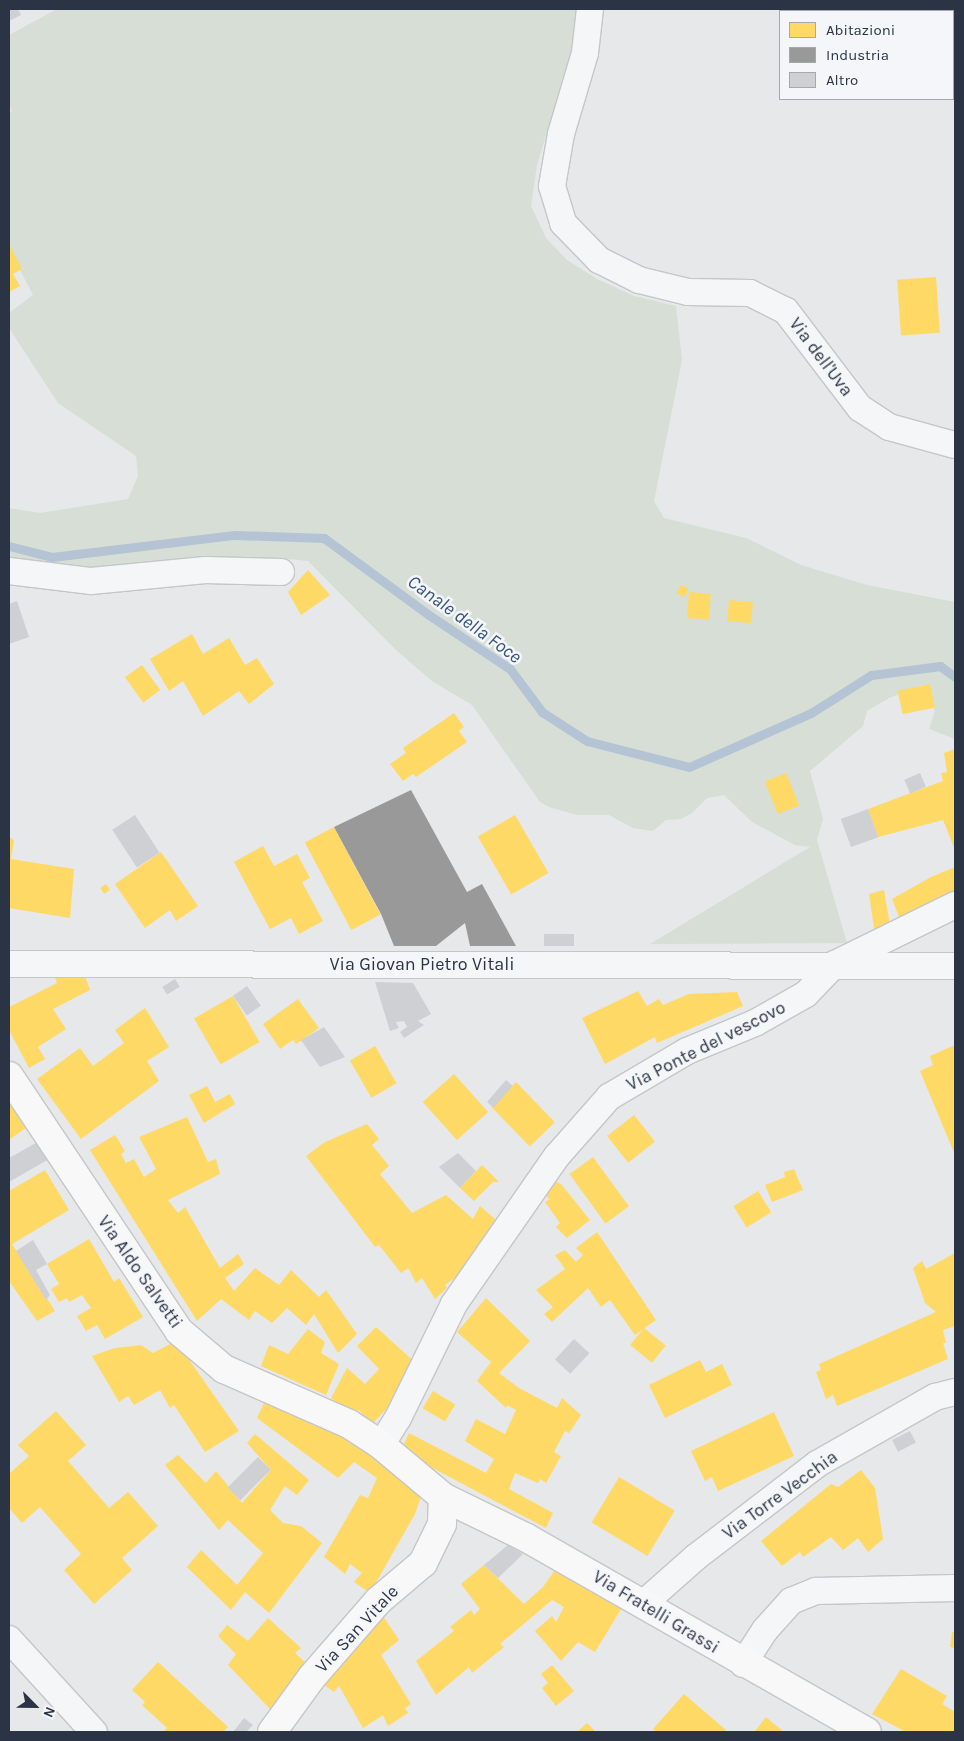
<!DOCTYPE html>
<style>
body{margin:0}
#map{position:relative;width:964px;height:1741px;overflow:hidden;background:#e6e8ea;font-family:Karla,sans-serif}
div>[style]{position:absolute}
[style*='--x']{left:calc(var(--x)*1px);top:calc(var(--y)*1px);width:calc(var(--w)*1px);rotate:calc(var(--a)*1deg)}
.green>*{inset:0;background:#d6ded6}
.homes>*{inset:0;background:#ffd966;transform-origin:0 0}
.industry>*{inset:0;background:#999}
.stream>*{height:9px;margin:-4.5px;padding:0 4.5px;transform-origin:4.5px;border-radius:4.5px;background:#b4c4d5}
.building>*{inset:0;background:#ced0d3;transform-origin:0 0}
.roads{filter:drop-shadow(1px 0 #c4c6c8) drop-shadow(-1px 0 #c4c6c8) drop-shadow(0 1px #c4c6c8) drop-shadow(0 -1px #c4c6c8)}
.street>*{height:26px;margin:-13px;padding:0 13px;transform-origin:13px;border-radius:13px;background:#f5f6f7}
.secondary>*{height:28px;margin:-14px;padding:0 14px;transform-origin:14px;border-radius:14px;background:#f8f8f8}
span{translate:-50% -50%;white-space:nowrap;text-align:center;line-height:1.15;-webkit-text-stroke:5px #f4f6f9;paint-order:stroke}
.street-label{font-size:18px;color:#2b3445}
.water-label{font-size:19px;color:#34527a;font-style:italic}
.frame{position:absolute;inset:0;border:10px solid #2b3445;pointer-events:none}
.legend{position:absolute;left:779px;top:10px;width:175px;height:90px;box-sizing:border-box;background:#f4f6f9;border:1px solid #a4a8b1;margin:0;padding:6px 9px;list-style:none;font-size:15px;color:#2b3445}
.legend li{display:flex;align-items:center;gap:10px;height:25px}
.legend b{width:25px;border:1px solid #a4a8b1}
.north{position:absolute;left:10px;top:1681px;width:50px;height:50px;-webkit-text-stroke:4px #f4f6f9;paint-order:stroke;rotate:113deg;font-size:14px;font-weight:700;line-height:20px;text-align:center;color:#2b3445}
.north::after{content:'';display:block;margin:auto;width:18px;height:22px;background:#2b3445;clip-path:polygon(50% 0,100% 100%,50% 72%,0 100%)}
</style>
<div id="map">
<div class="green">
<div style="clip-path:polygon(57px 9px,576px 9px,573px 46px,537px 165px,531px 206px,546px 238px,567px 260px,597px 279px,634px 296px,676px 306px,682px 360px,654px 501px,664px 518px,746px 538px,801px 565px,867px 585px,955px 602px,955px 739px,929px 729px,935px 711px,922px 685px,889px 698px,867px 711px,863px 726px,810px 771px,823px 819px,817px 840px,847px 943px,650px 944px,810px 847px,795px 845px,752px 822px,724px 795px,707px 798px,692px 813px,681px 819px,666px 820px,653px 831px,633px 828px,609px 815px,577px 815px,549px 807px,540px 802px,472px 705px,432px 681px,396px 650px,308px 561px,288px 559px,69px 572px,9px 565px,9px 508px,40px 513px,128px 499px,138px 476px,136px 456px,58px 403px,9px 328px,9px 313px,33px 295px,9px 249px,9px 113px,12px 111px,9px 105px,9px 35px)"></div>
</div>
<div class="homes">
<div style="clip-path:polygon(9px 244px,22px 269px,13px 274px,20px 286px,9px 292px)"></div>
<div style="left:936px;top:277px;width:56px;height:39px;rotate:86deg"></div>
<div style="clip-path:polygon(308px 570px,330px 595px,301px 615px,288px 592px)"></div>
<div style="left:680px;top:585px;width:9px;height:9px;rotate:21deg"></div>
<div style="left:689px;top:592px;width:22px;height:26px;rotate:5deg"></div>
<div style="left:729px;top:600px;width:24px;height:21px;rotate:5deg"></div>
<div style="clip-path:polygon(192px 634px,203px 654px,229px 638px,245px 665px,257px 658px,274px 684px,249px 704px,239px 691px,203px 716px,183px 681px,169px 691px,150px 659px)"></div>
<div style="left:142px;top:665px;width:31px;height:21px;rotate:54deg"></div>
<div style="left:930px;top:684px;width:24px;height:33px;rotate:78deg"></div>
<div style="clip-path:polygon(454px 713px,464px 727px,459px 731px,467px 742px,416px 777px,413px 774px,403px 781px,390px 764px,406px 753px,403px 748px)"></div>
<div style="clip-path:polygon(955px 749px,955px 850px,943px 820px,878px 837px,868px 809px,943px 781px,941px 773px,947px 772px,944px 753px)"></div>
<div style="left:786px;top:773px;width:35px;height:23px;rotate:68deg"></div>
<div style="left:515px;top:815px;width:67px;height:43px;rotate:60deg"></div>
<div style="left:334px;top:827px;width:99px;height:33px;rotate:62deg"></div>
<div style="clip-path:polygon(9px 837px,14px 840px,11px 859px,74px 869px,70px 918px,9px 908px)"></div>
<div style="clip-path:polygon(263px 846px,274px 866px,297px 854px,310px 878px,302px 882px,323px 921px,299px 934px,291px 918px,270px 929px,234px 862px)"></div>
<div style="clip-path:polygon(161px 852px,198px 906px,176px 921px,170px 910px,145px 928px,115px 884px)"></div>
<div style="clip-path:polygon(955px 867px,955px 895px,901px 922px,892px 899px,931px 877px)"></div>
<div style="left:106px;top:884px;width:7px;height:7px;rotate:56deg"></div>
<div style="clip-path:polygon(884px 890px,890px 925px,875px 935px,869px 894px)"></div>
<div style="clip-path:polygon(53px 973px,84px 973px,90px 990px,53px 1009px,66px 1029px,38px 1047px,45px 1059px,29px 1068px,9px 1030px,9px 1007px,57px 983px)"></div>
<div style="clip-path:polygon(638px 991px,647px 1006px,659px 999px,663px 1005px,689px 994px,737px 992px,743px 1006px,657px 1043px,655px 1037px,605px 1064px,582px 1018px)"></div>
<div style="left:233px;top:996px;width:53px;height:45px;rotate:60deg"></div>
<div style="clip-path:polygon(298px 999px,319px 1028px,296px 1044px,293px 1040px,280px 1049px,263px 1024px)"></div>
<div style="clip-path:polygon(145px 1008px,169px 1047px,147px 1061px,159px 1081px,81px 1139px,37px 1079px,80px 1048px,93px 1066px,124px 1043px,115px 1030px)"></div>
<div style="clip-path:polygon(955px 1045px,955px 1155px,920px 1071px,933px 1065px,930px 1056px)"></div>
<div style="left:375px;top:1046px;width:43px;height:29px;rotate:60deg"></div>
<div style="left:454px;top:1074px;width:51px;height:42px;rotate:48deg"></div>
<div style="left:516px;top:1082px;width:56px;height:35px;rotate:46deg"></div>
<div style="clip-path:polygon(207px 1086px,215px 1102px,230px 1094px,235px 1104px,204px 1123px,189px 1095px)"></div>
<div style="clip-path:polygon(9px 1101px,27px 1127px,9px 1140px)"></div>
<div style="left:634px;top:1115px;width:34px;height:34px;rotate:52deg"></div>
<div style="clip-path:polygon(187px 1117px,208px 1162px,216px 1159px,220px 1174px,168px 1200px,178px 1213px,185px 1207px,220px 1268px,238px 1254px,244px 1264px,225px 1278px,234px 1291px,255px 1268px,279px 1285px,291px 1270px,319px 1297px,326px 1290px,357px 1334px,338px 1353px,314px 1314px,306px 1325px,287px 1308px,272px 1323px,255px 1311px,249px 1320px,221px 1299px,197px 1321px,90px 1150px,115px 1135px,125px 1151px,121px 1154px,126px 1163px,134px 1159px,144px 1177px,156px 1169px,139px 1137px)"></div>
<div style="clip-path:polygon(367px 1124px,379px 1139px,372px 1145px,389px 1166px,380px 1174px,412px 1213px,446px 1195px,473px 1219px,480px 1206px,502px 1225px,475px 1263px,445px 1285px,447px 1288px,435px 1299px,422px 1278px,416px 1283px,408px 1268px,401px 1273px,379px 1245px,375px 1247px,306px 1156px,325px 1142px)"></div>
<div style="left:593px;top:1157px;width:61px;height:29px;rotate:54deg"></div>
<div style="clip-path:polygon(482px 1165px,499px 1182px,493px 1182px,474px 1201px,460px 1188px)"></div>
<div style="clip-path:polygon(794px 1169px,803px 1190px,772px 1202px,765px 1185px,785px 1177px,784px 1172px)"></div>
<div style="clip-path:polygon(45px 1170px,69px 1210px,12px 1244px,55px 1311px,37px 1321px,9px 1281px,9px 1191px)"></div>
<div style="clip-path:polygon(554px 1181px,561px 1184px,590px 1220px,567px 1238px,556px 1227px,560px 1223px,545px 1202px,550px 1199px,543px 1194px)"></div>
<div style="left:758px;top:1191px;width:25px;height:29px;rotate:58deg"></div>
<div style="clip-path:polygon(597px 1232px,656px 1320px,635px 1335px,610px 1300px,601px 1307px,588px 1288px,552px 1322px,544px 1314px,553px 1307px,536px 1290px,565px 1269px,555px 1255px,565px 1250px,576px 1262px,583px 1255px,576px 1248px)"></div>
<div style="clip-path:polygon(89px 1239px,114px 1282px,119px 1278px,143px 1317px,105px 1339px,97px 1325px,86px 1331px,77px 1316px,91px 1308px,82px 1295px,69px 1302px,67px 1298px,59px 1302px,51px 1289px,59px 1284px,47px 1264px)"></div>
<div style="clip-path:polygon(955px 1253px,955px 1326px,943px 1330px,946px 1343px,943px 1343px,948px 1359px,837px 1406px,833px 1395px,826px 1399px,816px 1372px,821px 1370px,819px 1364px,936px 1312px,925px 1303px,913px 1268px,922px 1261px,926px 1269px)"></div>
<div style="clip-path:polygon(486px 1298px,530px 1341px,499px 1373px,519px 1388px,557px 1408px,562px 1398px,581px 1415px,569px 1433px,565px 1431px,554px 1452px,561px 1456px,546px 1483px,540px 1479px,538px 1483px,515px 1473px,509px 1489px,553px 1513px,546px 1528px,425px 1464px,404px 1444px,409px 1433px,486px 1473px,494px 1459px,465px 1441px,476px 1419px,505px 1434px,516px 1410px,507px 1405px,506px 1408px,477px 1381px,491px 1362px,457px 1332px)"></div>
<div style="clip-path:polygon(376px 1327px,419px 1366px,392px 1403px,371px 1425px,359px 1410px,355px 1416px,331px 1398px,347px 1368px,365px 1384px,379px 1369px,357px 1346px)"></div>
<div style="left:644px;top:1328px;width:28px;height:22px;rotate:39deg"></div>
<div style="clip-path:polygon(308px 1329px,325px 1342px,321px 1353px,339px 1364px,326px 1395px,261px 1366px,269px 1345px,288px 1354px)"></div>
<div style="clip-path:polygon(176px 1341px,239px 1431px,205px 1452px,174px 1405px,170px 1408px,160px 1390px,134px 1405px,128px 1396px,119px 1402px,92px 1356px,115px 1348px,141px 1345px,153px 1353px)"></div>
<div style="clip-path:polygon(700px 1360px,706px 1372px,722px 1364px,732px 1385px,665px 1418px,649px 1385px)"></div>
<div style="left:433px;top:1391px;width:26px;height:20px;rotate:31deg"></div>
<div style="clip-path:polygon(264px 1403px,337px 1427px,422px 1494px,415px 1514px,370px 1593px,354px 1582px,362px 1573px,350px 1564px,345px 1574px,324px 1557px,360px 1495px,368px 1498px,377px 1478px,354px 1462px,338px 1478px,257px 1418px)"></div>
<div style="clip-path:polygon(56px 1411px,86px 1445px,68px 1461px,109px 1508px,128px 1492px,158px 1526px,122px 1558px,132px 1570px,94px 1604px,64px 1570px,81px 1554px,40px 1507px,22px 1523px,9px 1508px,9px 1474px,29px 1456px,18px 1445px)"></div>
<div style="clip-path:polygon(774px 1412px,794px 1456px,718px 1491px,712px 1477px,705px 1481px,691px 1451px)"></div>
<div style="clip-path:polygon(255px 1434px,309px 1480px,297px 1495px,285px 1486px,270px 1510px,283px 1523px,301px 1526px,322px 1543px,269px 1613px,245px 1592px,231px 1610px,187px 1567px,201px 1550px,237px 1585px,263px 1553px,228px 1520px,219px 1530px,165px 1465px,178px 1455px,206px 1483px,216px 1471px,242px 1503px,271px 1470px,247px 1443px)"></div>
<div style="clip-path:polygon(861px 1470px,875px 1488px,883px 1539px,868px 1552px,858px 1538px,843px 1550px,831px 1537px,803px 1557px,800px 1552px,782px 1566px,761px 1541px,831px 1484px,838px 1487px)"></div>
<div style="left:619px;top:1477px;width:65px;height:53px;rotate:31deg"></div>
<div style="clip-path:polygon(484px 1565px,524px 1604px,543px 1587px,557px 1567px,623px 1606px,595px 1652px,578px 1642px,561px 1661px,535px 1631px,552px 1616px,556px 1622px,564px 1607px,552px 1600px,500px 1644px,504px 1647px,472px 1673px,469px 1667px,436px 1695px,416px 1661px,454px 1631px,450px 1627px,471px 1610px,474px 1615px,480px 1609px,461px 1584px)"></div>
<div style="clip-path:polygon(381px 1613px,399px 1640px,381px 1655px,411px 1704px,405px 1708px,408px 1713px,388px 1726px,383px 1715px,363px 1728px,339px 1686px,334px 1692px,324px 1685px)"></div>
<div style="clip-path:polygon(268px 1618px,301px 1648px,295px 1653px,306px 1663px,270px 1709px,228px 1665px,236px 1654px,218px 1636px,227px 1625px,248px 1641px)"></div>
<div style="clip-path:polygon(952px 1632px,955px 1633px,955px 1648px,950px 1647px)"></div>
<div style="clip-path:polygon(158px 1662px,228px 1727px,223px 1732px,164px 1731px,167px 1728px,142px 1705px,145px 1702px,132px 1690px)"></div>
<div style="clip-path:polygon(552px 1665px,574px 1691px,556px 1706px,542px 1688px,548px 1683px,541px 1674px)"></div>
<div style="clip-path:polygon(901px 1669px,947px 1696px,942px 1704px,955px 1712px,955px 1732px,906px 1732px,872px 1714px)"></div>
<div style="clip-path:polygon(684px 1694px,726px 1730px,724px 1732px,657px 1732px,653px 1729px)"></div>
<div style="clip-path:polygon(766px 1717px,773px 1723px,784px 1732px,756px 1732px,755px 1731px)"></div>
<div style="clip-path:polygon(587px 1723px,596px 1732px,577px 1732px)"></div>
</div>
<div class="industry">
<div style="clip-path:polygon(411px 790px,467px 892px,482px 884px,516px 946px,470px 946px,465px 923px,436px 946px,394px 946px,381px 914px,334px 827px)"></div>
</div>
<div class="stream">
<div style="--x:9;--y:546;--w:44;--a:14.3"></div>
<div style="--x:52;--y:557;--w:184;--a:-6.9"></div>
<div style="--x:235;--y:535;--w:89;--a:1.9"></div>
<div style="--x:324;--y:538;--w:130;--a:36.3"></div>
<div style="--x:429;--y:615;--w:97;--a:33.7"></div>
<div style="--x:510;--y:669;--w:54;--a:53.3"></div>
<div style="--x:542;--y:712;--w:54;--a:32.8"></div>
<div style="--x:587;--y:741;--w:105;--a:14.3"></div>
<div style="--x:689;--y:767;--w:133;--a:-23.9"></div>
<div style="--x:811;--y:713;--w:71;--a:-32.3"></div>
<div style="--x:871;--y:675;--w:70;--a:-7.4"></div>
<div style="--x:940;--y:666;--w:19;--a:36"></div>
</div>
<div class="building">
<div style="clip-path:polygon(9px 9px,18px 9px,21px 15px,9px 21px)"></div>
<div style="clip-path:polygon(17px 601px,29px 637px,9px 644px,9px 604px)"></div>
<div style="left:920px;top:773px;width:15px;height:17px;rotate:67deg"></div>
<div style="left:868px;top:809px;width:30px;height:29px;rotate:70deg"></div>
<div style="left:135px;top:815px;width:45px;height:27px;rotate:57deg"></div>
<div style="left:544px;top:934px;width:30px;height:12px"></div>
<div style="left:175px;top:979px;width:9px;height:15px;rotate:58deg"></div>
<div style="clip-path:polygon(375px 982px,413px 983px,431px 1014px,418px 1021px,424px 1025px,404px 1038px,400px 1032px,407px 1027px,404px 1021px,396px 1022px,399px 1028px,390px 1031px)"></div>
<div style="left:247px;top:986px;width:24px;height:17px;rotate:55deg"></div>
<div style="clip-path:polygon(324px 1027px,345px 1057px,320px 1067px,301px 1040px)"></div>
<div style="left:506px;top:1080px;width:9px;height:29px;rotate:41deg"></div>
<div style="clip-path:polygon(41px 1140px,51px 1158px,9px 1182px,9px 1158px)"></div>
<div style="clip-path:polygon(458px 1153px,476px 1171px,460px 1188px,439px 1167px)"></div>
<div style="clip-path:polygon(33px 1240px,47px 1264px,36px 1270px,50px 1295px,46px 1300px,16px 1251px)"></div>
<div style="left:574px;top:1339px;width:21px;height:28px;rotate:43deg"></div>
<div style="left:910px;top:1431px;width:13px;height:20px;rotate:63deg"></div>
<div style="left:258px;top:1457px;width:18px;height:43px;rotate:45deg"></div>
<div style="clip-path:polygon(508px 1545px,523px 1554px,498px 1578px,484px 1565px)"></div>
<div style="clip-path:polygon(244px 1718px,253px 1725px,246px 1732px,233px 1732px)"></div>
</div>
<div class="roads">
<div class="street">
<div style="--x:590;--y:9;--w:44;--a:96.5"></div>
<div style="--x:585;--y:53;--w:84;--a:106.5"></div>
<div style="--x:561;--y:134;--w:53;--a:99.8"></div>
<div style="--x:552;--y:186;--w:39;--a:73"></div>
<div style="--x:563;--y:223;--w:52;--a:45.8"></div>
<div style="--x:599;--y:260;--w:45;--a:26.6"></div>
<div style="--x:639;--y:280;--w:50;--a:13.8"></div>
<div style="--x:688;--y:292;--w:62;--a:0.9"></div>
<div style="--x:750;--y:293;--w:40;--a:26.6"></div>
<div style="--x:786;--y:311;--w:122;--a:52.7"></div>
<div style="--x:860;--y:408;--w:35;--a:33"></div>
<div style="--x:889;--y:427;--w:68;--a:15.3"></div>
<div style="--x:9;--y:571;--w:83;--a:7"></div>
<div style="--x:91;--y:581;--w:115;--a:-5.5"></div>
<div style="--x:205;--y:570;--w:76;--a:1.5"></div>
<div style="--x:9;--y:964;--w:946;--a:0.12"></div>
<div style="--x:381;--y:1445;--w:32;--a:-58"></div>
<div style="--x:398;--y:1418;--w:127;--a:-63.8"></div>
<div style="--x:454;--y:1304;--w:180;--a:-55.2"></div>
<div style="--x:557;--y:1156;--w:79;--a:-48.6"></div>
<div style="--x:609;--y:1097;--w:91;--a:-30.5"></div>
<div style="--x:687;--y:1051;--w:74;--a:-22.4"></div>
<div style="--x:755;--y:1023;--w:59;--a:-29.6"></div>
<div style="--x:806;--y:994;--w:42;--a:-46"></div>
<div style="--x:835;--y:964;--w:134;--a:-26.2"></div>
<div style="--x:644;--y:1603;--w:69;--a:-41.5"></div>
<div style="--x:696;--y:1557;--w:153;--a:-37.5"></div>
<div style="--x:817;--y:1464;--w:136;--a:-29.6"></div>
<div style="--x:935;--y:1397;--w:21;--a:-14"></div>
<div style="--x:9;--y:1639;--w:126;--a:47.6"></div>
<div style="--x:743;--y:1664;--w:40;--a:-57.1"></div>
<div style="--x:765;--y:1630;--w:39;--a:-48"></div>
<div style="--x:791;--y:1601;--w:27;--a:-22"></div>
<div style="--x:816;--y:1591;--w:139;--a:-1.2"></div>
</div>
<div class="secondary">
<div style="--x:9;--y:1076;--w:306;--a:56.3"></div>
<div style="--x:179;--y:1331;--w:59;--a:40.2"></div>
<div style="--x:224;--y:1369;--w:137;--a:23.7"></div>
<div style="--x:349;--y:1424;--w:38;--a:33"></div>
<div style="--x:381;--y:1445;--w:81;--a:40"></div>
<div style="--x:443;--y:1497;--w:93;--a:26"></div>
<div style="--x:527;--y:1538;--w:391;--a:29.7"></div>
<div style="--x:272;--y:1732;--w:68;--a:-54"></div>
<div style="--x:312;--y:1677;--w:101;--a:-49"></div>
<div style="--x:378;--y:1601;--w:59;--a:-40.2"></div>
<div style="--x:423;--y:1563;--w:43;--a:-64"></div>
<div style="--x:442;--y:1524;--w:27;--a:-88"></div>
</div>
</div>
<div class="street-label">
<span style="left:821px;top:357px;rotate:53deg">Via dell'Uva</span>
<span style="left:422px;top:964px">Via Giovan Pietro Vitali</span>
<span style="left:706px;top:1046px;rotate:-27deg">Via Ponte del vescovo</span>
<span style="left:140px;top:1272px;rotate:55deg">Via Aldo Salvetti</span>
<span style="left:780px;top:1495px;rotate:-36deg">Via Torre Vecchia</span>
<span style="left:656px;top:1612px;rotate:31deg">Via Fratelli Grassi</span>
<span style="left:357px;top:1629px;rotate:-47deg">Via San Vitale</span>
</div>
<div class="water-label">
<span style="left:464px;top:620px;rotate:36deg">Canale della Foce</span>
</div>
<div class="frame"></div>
<ul class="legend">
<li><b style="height:14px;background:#ffd966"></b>Abitazioni</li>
<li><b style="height:14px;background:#999"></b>Industria</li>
<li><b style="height:14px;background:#ced0d3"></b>Altro</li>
</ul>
<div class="north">N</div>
</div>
